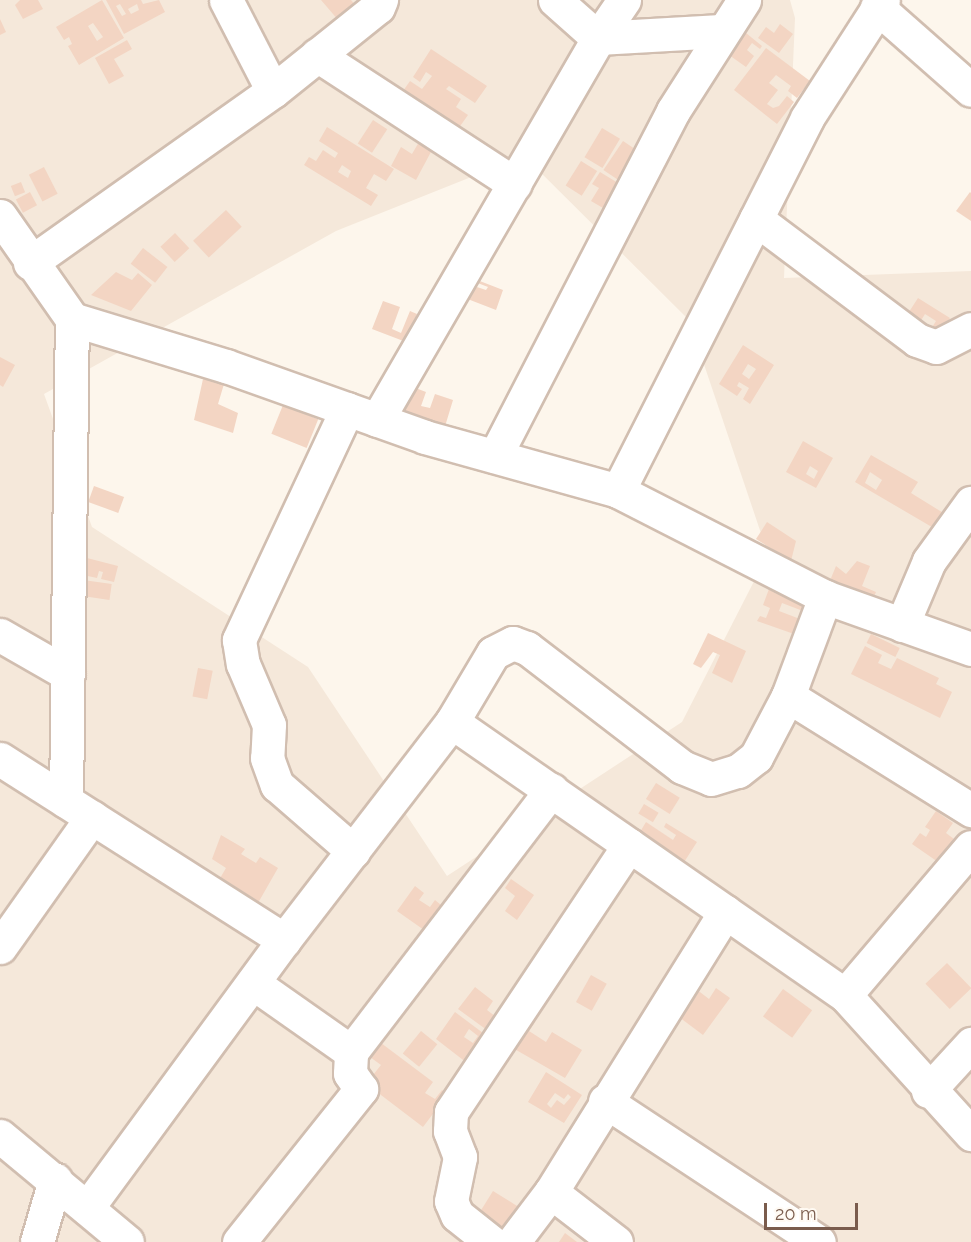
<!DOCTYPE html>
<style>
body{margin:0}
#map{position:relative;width:971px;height:1242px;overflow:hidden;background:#fdf6ec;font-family:Raleway,sans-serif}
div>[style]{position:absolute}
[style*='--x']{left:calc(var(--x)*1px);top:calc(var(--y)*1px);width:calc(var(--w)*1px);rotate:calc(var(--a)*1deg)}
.residential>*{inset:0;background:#f5e8da}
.building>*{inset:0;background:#f3d5c3;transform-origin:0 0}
.roads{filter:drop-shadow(2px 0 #d1beb0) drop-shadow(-2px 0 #d1beb0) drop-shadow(0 2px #d1beb0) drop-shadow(0 -2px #d1beb0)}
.minor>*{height:33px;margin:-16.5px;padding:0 16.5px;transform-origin:16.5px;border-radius:16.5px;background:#fff}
span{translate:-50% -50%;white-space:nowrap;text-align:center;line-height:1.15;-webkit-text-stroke:4.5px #fffaf3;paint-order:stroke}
.scale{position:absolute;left:764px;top:1203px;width:94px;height:27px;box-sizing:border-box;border:3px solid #7a5c4d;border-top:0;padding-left:8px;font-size:18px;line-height:21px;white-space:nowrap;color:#7a5c4d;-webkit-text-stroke:4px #fffaf3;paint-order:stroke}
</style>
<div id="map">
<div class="residential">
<div style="clip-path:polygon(evenodd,0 0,790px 0,795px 18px,784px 278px,971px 271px,971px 1242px,0 1242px,0 0,524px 156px,689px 320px,768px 554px,682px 722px,447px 876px,308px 667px,92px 527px,44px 394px,336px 231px,524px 156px)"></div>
</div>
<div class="building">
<div style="clip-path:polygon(20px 0,38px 0,43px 9px,23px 19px,15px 5px)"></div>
<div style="clip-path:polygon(evenodd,102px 0,124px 38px,79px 65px,68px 46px,72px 44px,69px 37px,64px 40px,56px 27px,102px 0,93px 23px,103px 37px,97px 41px,88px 26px,93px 23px)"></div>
<div style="clip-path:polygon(evenodd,106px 0,141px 0,143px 4px,159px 0,165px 12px,124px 34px,106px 0,120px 4px,126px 14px,122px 16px,116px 6px,120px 4px,106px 0,137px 4px,139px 10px,131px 14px,128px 9px,137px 4px)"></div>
<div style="clip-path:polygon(321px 0,351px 0,356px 6px,339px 21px)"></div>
<div style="clip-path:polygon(0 19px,6px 32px,0 35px)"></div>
<div style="clip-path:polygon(780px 24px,793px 34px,779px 53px,758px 38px,766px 27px,774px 33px)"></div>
<div style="clip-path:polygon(746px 33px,762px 46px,760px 49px,752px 43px,747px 50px,754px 56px,746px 67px,729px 55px)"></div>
<div style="clip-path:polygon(127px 40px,132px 49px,114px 59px,124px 76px,109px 84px,95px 58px)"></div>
<div style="clip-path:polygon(766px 48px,810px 81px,797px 98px,788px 91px,791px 86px,776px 75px,769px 83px,778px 90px,767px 104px,773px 108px,779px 106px,787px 96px,794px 102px,777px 124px,734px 90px)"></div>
<div style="clip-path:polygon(431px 49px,487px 86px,475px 103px,449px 86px,446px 89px,461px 99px,456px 107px,468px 115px,458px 129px,403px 91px,410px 81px,422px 89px,432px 76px,426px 72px,420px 82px,413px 77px)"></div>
<div style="left:373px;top:120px;width:17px;height:28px;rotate:33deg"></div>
<div style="clip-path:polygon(evenodd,327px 127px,394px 169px,386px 181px,374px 174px,366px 188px,378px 195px,371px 206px,304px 165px,309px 157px,316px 161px,323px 150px,335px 158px,338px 153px,319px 141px,327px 127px,342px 165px,351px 171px,348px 178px,338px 172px,342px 165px)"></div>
<div style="left:602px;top:128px;width:21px;height:34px;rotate:31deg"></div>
<div style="left:623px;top:141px;width:22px;height:35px;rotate:34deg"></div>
<div style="clip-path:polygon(419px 142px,432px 150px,416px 180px,391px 166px,401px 147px,412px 154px)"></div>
<div style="left:581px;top:161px;width:19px;height:29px;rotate:32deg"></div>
<div style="left:44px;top:167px;width:30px;height:17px;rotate:63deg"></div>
<div style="clip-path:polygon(600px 172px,618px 183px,603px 208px,591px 201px,599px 188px,592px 184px)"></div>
<div style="left:21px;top:182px;width:11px;height:11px;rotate:68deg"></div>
<div style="left:30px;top:192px;width:15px;height:16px;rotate:62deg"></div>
<div style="clip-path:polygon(970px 192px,971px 193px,971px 221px,956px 211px)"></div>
<div style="left:226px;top:210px;width:23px;height:45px;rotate:47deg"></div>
<div style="left:175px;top:233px;width:21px;height:20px;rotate:47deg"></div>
<div style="left:143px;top:248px;width:31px;height:20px;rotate:38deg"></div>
<div style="clip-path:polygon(116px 272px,132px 280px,138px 273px,152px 285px,131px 311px,91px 295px)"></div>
<div style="clip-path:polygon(evenodd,472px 278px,503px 290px,496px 310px,465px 298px,472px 278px,475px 282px,488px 287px,486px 290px,477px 287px,470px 295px,475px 282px)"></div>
<div style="clip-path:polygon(918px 298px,950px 318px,936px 339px,928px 334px,936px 321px,925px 314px,917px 327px,905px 318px)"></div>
<div style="clip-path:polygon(383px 301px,400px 307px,392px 329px,401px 333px,410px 311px,417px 314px,406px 342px,372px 329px)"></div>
<div style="clip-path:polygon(evenodd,743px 345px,774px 365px,750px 404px,743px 399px,749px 388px,739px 382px,737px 386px,742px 389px,737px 396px,719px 384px,743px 345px,748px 364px,756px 369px,749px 379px,742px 374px,748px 364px)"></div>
<div style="clip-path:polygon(0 357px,15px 365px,3px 387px,0 385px)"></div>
<div style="clip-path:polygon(203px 379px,224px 384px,218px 404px,238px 413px,233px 433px,194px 420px)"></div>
<div style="clip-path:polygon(413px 387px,426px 392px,421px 406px,430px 408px,435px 394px,453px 400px,443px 433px,402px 419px)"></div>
<div style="left:283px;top:405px;width:38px;height:31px;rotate:22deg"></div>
<div style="clip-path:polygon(evenodd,803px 441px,833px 458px,816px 488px,786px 472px,803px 441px,810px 466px,818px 471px,814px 479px,806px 474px,810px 466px)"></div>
<div style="clip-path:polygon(evenodd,871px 455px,918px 482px,911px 493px,945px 514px,937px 530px,855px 482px,871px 455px,870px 472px,882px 480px,876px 490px,865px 483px,870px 472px)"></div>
<div style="left:94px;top:486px;width:32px;height:17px;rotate:20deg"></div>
<div style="clip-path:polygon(767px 522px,796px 541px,791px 561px,756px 539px)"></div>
<div style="clip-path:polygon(87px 558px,118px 566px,114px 582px,101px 579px,103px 572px,99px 571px,97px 578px,83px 575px)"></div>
<div style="clip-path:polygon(857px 561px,870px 566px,862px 586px,876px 592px,872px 601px,829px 583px,836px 566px,846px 574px)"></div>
<div style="left:83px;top:580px;width:29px;height:16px;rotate:8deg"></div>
<div style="clip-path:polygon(769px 589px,806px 602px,803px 611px,782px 603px,779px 611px,800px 619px,794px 634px,757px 621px,760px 616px,766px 618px,770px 608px,763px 605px)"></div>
<div style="clip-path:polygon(708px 633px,746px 651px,732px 683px,712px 673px,720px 655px,713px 652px,701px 668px,693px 664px)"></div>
<div style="left:871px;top:634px;width:32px;height:10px;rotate:26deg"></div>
<div style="clip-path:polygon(865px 646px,882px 655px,878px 663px,891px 669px,897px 658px,939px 678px,936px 684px,952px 692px,940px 718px,851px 674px)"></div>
<div style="left:198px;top:668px;width:15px;height:29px;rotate:11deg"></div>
<div style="left:656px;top:783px;width:28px;height:19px;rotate:32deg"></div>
<div style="left:644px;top:804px;width:17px;height:11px;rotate:31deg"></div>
<div style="clip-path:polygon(936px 811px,953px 823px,946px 833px,954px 839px,938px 862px,912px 844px,920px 833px,926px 837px,930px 830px,925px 827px)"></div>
<div style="clip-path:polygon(646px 822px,673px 840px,676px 835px,664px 827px,666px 823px,697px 842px,679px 870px,634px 842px)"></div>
<div style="clip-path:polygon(221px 835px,245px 849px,241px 854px,256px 863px,260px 857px,278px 868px,258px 903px,219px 880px,226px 868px,212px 859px)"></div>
<div style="clip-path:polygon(511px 879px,534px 895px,517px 920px,505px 911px,515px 896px,505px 888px)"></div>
<div style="clip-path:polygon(415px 886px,424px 893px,419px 900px,430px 907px,435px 900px,441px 905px,424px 930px,397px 911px)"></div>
<div style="left:947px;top:963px;width:35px;height:30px;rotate:46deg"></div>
<div style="clip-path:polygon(698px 974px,703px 978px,696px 989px,709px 999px,716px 988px,730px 998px,703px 1035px,671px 1011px)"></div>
<div style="left:591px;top:975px;width:18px;height:31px;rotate:29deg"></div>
<div style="clip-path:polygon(475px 987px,493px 1001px,487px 1010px,500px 1020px,491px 1033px,458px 1009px)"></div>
<div style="left:783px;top:989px;width:36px;height:34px;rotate:36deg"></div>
<div style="clip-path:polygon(evenodd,455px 1012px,487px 1036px,467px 1063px,436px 1039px,455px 1012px,469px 1029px,478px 1036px,473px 1043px,464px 1037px,469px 1029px)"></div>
<div style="clip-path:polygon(528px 1018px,535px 1022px,529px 1031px,546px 1042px,552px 1032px,582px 1050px,565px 1078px,511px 1047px)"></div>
<div style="left:421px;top:1031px;width:21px;height:29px;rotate:39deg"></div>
<div style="clip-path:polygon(381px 1043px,433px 1082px,425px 1093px,435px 1099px,442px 1090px,448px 1094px,423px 1127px,356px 1076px,363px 1067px,373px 1075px,381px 1065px,370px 1057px)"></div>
<div style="clip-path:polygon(evenodd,546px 1072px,582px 1095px,564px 1123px,528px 1102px,546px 1072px,555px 1093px,564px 1099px,568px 1094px,571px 1097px,564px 1105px,557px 1100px,551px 1108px,547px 1104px,555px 1093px)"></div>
<div style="left:493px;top:1191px;width:36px;height:33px;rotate:32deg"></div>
<div style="clip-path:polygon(565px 1233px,577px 1242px,559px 1242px)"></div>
</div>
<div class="roads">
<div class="minor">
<div style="--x:226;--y:0;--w:102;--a:62.7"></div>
<div style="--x:555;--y:0;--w:57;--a:41.5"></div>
<div style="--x:598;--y:38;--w:123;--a:-3.3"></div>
<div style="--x:877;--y:7;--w:125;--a:41.4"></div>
<div style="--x:317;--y:55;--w:236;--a:33.1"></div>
<div style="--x:0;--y:216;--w:126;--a:55"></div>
<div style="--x:72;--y:319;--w:161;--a:17"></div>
<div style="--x:226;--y:366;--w:211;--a:19.6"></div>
<div style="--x:425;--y:437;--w:200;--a:15.6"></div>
<div style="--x:618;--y:491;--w:233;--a:27.1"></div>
<div style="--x:825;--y:597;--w:155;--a:19.6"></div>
<div style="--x:756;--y:219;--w:201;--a:36.9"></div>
<div style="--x:917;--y:340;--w:20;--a:20"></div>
<div style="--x:936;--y:347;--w:39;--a:-27"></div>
<div style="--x:30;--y:263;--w:298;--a:-35.3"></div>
<div style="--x:273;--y:91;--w:134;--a:-38.7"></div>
<div style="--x:378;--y:7;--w:8;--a:-67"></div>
<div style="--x:347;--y:409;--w:255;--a:115.1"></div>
<div style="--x:239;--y:640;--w:24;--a:81"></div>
<div style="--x:243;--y:664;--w:66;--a:66.9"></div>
<div style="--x:269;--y:725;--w:33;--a:93"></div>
<div style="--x:267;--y:758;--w:29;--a:70"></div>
<div style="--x:277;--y:785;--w:101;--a:41"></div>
<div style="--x:377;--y:420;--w:441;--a:-59.9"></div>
<div style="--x:598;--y:38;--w:46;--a:-55.6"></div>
<div style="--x:495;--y:456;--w:388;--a:-62.7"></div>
<div style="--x:673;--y:111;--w:132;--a:-57.4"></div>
<div style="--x:618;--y:491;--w:418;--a:-63.1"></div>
<div style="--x:807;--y:118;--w:140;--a:-57.2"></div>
<div style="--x:902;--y:625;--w:69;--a:-67.1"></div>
<div style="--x:929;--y:561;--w:72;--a:-54.1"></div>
<div style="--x:0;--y:635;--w:78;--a:29.8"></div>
<div style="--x:788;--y:696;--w:216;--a:31.9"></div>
<div style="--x:452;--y:722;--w:479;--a:34.8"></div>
<div style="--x:845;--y:995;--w:188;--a:47.8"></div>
<div style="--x:0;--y:759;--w:337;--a:32.5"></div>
<div style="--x:66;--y:801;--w:482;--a:-89.3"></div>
<div style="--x:0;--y:947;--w:159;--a:-54.7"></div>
<div style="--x:253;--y:983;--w:120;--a:35.1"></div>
<div style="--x:845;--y:995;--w:194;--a:-49.6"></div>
<div style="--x:928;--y:1091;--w:64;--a:-47.5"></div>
<div style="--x:605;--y:1101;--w:256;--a:33.4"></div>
<div style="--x:0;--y:1136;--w:165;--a:39.8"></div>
<div style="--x:551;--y:1192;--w:82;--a:37.6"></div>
<div style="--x:87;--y:1208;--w:333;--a:-53.7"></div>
<div style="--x:284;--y:940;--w:275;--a:-52.4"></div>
<div style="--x:452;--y:722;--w:80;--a:-59.3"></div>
<div style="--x:493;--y:653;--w:22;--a:-27"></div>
<div style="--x:513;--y:643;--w:15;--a:20"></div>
<div style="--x:527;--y:648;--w:195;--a:37.5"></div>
<div style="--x:682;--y:767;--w:31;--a:22"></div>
<div style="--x:711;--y:779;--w:28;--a:-17"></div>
<div style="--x:738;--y:771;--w:23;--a:-38"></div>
<div style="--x:756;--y:757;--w:69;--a:-62.3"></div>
<div style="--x:788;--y:696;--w:106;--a:-69.5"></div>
<div style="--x:37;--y:1242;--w:65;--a:-73.8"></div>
<div style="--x:239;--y:1242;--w:196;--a:-51.4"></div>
<div style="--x:361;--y:1089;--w:19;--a:-125"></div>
<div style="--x:350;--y:1073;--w:21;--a:-87"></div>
<div style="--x:351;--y:1052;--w:330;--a:-52.6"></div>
<div style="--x:491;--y:1242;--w:43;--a:-141.5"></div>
<div style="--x:457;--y:1215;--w:15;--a:-113"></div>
<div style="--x:451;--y:1201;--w:45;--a:-78.4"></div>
<div style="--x:460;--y:1157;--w:28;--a:-111"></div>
<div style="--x:450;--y:1131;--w:19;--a:-87"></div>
<div style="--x:451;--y:1112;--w:321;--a:-56.3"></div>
<div style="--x:513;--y:1242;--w:63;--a:-52.8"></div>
<div style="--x:551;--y:1192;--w:330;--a:-58.1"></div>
</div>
</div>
<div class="scale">20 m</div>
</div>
